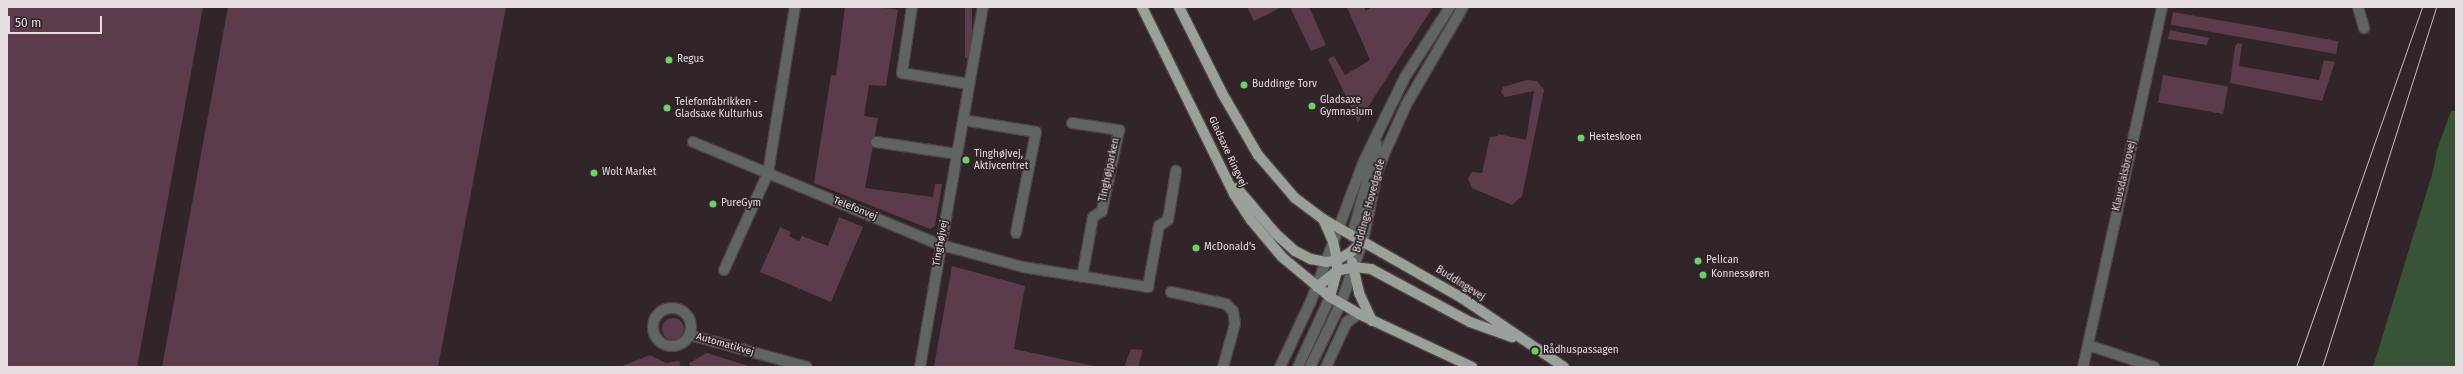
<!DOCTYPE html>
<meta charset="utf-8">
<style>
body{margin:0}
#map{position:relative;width:2463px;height:374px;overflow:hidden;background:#31252a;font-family:"Fira Sans",sans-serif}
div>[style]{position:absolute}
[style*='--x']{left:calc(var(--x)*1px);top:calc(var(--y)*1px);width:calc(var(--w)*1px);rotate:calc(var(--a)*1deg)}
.green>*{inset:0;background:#5c3c4a;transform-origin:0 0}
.round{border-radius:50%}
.water>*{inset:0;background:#385336}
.roads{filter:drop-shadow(1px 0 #4e4247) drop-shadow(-1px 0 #4e4247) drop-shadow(0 1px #4e4247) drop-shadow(0 -1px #4e4247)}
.minor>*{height:10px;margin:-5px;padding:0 5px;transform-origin:5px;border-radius:5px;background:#616561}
.minor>.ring{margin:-5px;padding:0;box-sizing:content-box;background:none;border:10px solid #616561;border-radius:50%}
.tertiary>*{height:10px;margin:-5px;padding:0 5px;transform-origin:5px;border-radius:5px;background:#616561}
.primary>*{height:10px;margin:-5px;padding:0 5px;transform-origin:5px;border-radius:5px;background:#99a198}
.tram>*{height:1px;margin:-0.5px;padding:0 0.5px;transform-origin:0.5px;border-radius:0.5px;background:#c0b7ba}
.dots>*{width:11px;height:11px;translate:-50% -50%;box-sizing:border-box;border:2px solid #31252a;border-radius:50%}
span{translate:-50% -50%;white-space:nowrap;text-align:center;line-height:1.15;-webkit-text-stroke:3.5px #31252a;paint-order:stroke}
.poi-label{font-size:10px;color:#e5dde0}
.left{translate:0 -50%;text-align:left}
.street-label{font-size:10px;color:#e5dde0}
.frame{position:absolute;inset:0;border:8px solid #e5dde0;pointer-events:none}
.scale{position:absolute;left:8px;top:16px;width:94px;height:18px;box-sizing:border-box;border:2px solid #e5dde0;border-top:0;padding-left:5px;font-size:12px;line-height:14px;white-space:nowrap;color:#e5dde0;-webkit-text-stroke:3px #31252a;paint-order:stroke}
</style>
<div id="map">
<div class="green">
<div style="clip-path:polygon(7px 7px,203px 7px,137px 367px,7px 367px)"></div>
<div style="clip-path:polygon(228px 7px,506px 7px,438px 367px,162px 367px)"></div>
<div style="clip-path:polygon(845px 7px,878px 7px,898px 10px,886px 86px,869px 85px,864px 116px,878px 118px,865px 188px,933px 197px,935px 184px,942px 184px,935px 226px,930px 229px,814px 183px,831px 75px,836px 76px)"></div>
<div style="left:965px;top:7px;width:7px;height:51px"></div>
<div style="clip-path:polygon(1247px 7px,1282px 7px,1254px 21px)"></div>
<div style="clip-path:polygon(1290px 7px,1309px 7px,1326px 45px,1311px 51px)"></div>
<div style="clip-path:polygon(1347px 7px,1364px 7px,1366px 11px,1372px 7px,1433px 7px,1358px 122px,1328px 59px,1334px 56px,1345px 75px,1370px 60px)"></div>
<div style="left:2173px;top:12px;width:168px;height:13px;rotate:10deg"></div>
<div style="clip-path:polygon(2170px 30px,2209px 38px,2207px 45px,2168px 39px)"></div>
<div style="clip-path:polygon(2238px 43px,2242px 44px,2239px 66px,2319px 80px,2324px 60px,2335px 62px,2322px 101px,2230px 83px,2235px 46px)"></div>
<div style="left:2163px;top:75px;width:66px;height:28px;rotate:10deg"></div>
<div style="clip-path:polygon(1527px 80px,1537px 81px,1544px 90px,1522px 196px,1512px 205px,1472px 188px,1468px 178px,1472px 172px,1482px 173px,1490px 137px,1498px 136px,1498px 134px,1526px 140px,1534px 91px,1505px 97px,1501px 92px,1503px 87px)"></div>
<div style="clip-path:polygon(839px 217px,863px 227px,831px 302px,760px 272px,780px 227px,791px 232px,789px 236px,799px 241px,802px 236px,828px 246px)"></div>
<div style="clip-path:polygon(952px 266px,1025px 286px,1014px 349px,1099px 367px,934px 366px)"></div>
<div class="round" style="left:662px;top:318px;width:22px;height:22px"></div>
<div style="clip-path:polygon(1131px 349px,1143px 350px,1138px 367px,1124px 367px)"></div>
<div style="clip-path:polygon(707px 353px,752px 367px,690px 367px,689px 363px)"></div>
<div style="clip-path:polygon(650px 355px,666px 363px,679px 361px,681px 367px,620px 367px)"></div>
</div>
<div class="water">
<div style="clip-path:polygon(2451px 111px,2456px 111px,2456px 367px,2373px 367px,2433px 171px,2437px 150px)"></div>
</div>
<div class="roads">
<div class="minor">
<div style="--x:912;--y:7;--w:67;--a:98.6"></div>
<div style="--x:902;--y:73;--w:68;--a:9.3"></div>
<div style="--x:2358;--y:7;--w:22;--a:74"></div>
<div style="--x:963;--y:120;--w:74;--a:9.3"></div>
<div style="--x:1036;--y:132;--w:103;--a:101.2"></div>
<div style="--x:1072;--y:123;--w:48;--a:8.5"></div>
<div style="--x:1119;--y:130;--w:83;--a:101.9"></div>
<div style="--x:1102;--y:211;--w:11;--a:146"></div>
<div style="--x:1093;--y:217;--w:61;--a:100.4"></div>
<div style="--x:693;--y:142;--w:269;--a:22.6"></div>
<div style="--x:941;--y:245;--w:85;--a:15"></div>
<div style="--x:1023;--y:267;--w:127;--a:9.1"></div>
<div style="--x:1148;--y:287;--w:62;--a:-79.8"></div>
<div style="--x:1159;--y:226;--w:11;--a:-34"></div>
<div style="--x:1168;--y:220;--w:50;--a:-80.7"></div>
<div style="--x:876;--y:142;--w:82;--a:8.4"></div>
<div style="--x:724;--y:270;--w:107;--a:-65.6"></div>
<div style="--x:768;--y:173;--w:168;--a:-80.8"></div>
<div style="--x:1171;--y:292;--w:56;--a:12.3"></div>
<div style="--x:1226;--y:304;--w:10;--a:45"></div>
<div style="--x:1233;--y:311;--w:13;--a:81"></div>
<div style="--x:1235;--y:324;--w:45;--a:105.6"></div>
<div class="ring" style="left:653px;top:308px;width:28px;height:28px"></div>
<div style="--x:690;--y:335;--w:121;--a:15.3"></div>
<div style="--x:2088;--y:345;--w:70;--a:18.4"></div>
<div style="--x:920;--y:367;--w:365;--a:-80.1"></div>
</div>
<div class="tertiary">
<div style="--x:1352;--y:236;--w:95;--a:-74.8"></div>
<div style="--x:1280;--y:367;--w:73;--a:-64.8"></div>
<div style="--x:1311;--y:301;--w:150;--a:-69.3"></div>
<div style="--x:1364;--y:161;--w:93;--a:-64"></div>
<div style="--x:1405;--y:77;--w:83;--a:-57.3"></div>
<div style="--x:1298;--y:367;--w:77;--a:-65.4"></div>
<div style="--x:1310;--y:367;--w:71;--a:-64.2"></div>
<div style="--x:1341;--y:303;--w:66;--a:-70.5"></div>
<div style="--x:1363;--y:241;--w:69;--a:-78.4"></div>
<div style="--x:1377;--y:173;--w:25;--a:-69"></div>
<div style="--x:1386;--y:150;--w:49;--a:-66"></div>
<div style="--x:1406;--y:105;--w:113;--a:-59.8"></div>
<div style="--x:1326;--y:367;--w:50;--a:-65"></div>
<div style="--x:1347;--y:322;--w:14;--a:-34"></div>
<div style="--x:2083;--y:367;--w:369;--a:-77.6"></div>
</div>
<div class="primary">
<div style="--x:1142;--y:7;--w:208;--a:63.8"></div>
<div style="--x:1234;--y:194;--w:31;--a:57"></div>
<div style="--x:1251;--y:220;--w:48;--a:50"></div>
<div style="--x:1282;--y:257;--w:62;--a:39.8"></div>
<div style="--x:1330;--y:297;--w:34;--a:30"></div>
<div style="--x:1359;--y:314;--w:125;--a:25.1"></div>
<div style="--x:1179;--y:7;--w:96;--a:63.4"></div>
<div style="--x:1222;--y:93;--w:72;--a:59.9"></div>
<div style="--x:1258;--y:155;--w:57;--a:49.3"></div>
<div style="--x:1295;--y:198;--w:35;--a:37"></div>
<div style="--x:1323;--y:219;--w:160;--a:29.6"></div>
<div style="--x:1462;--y:298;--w:123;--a:34.1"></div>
<div style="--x:1237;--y:188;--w:60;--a:49.7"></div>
<div style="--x:1276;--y:234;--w:25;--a:42"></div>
<div style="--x:1295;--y:251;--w:18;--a:27"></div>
<div style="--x:1311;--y:259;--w:15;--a:11"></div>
<div style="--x:1326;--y:262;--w:11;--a:-10"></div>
<div style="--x:1337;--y:260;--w:16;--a:-30"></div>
<div style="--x:1351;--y:252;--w:16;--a:-43"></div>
<div style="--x:1323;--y:219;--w:24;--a:66"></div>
<div style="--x:1333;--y:241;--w:19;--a:78"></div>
<div style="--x:1337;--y:260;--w:11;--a:90"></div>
<div style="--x:1337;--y:271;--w:27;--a:105"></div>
<div style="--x:1352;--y:262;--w:32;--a:77"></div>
<div style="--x:1359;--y:293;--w:31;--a:65"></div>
<div style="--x:1317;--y:287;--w:26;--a:-39"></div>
<div style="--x:1337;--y:271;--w:16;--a:-14"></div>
<div style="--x:1353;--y:267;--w:18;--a:6"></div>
<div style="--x:1371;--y:269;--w:112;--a:28.2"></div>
<div style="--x:1470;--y:322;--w:45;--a:19.7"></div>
</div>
</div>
<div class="tram">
<div style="--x:2296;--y:367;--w:381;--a:-70.7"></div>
<div style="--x:2322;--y:367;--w:378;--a:-72.4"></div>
</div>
<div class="dots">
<div style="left:669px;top:60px;background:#6ad363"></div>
<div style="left:1244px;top:85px;background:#6ad363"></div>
<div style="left:1312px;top:106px;background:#6ad363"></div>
<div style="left:667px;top:108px;background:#6ad363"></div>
<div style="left:1581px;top:138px;background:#6ad363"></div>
<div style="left:966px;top:160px;background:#6ad363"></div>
<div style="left:594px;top:173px;background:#6ad363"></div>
<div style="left:713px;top:204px;background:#6ad363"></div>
<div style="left:1196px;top:248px;background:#6ad363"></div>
<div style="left:1698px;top:261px;background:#6ad363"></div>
<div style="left:1703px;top:275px;background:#6ad363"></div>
<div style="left:1535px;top:351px;background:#6ad363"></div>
</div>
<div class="poi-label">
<span class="left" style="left:677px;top:60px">Regus</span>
<span class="left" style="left:1252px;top:85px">Buddinge Torv</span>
<span class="left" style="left:1320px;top:106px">Gladsaxe<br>Gymnasium</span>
<span class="left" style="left:675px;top:108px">Telefonfabrikken -<br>Gladsaxe Kulturhus</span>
<span class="left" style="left:1589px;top:138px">Hesteskoen</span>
<span class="left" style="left:974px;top:160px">Tinghøjvej,<br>Aktivcentret</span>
<span class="left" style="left:602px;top:173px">Wolt Market</span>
<span class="left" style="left:721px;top:204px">PureGym</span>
<span class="left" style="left:1204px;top:248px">McDonald's</span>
<span class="left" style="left:1706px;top:261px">Pelican</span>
<span class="left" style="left:1711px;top:275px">Konnessøren</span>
<span class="left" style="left:1543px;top:351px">Rådhuspassagen</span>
</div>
<div class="street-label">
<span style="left:1227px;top:152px;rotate:65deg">Gladsaxe Ringvej</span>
<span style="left:1110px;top:170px;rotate:-78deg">Tinghøjparken</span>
<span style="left:2125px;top:176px;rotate:-77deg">Klausdalsbrovej</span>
<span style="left:1370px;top:206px;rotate:-75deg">Buddinge Hovedgade</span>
<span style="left:855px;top:209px;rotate:22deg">Telefonvej</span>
<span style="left:941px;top:243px;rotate:-80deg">Tinghøjvej</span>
<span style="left:1460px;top:284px;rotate:32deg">Buddingevej</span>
<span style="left:725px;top:345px;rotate:16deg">Automatikvej</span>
</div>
<div class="frame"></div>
<div class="scale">50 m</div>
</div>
